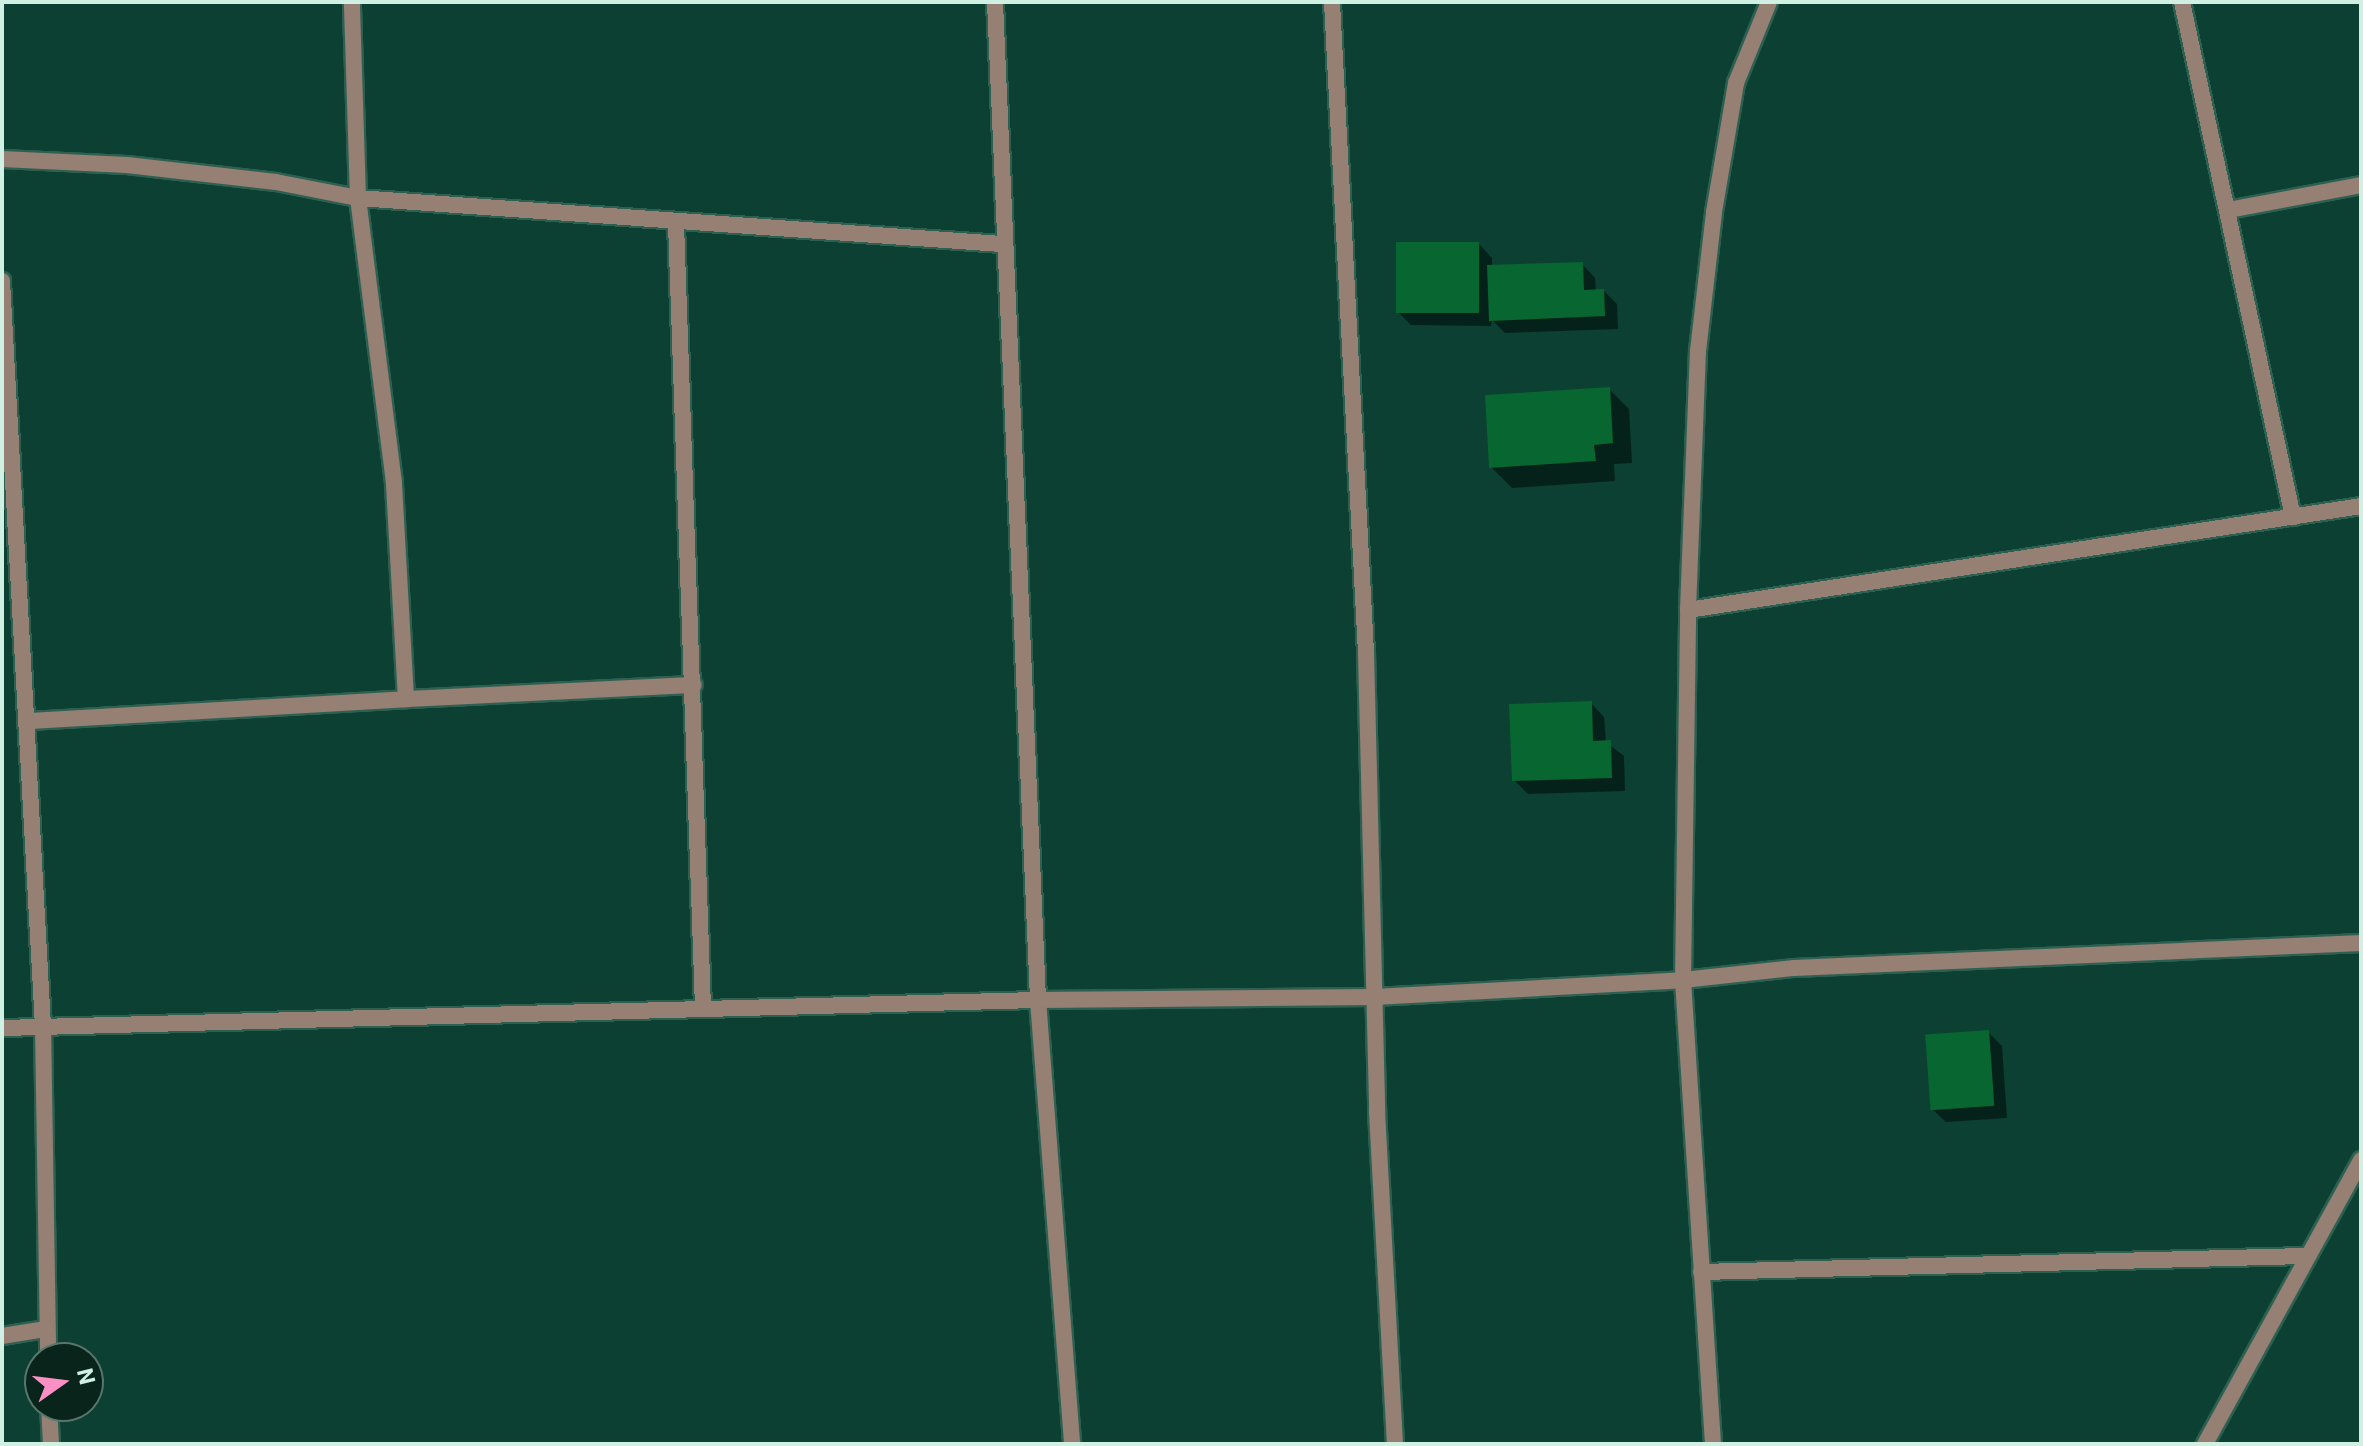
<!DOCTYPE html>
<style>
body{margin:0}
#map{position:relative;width:2363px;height:1446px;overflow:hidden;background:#0b4032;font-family:Roboto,sans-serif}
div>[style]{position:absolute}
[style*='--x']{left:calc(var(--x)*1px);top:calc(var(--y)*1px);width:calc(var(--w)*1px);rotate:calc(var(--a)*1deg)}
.shadow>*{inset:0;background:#0007}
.building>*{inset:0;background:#086630;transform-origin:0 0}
.roads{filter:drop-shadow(2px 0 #2e6052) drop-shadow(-2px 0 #2e6052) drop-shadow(0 2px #2e6052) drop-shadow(0 -2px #2e6052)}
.minor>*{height:16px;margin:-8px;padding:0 8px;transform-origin:8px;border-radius:8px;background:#967f73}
span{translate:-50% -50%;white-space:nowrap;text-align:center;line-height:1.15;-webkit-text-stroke:7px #08241b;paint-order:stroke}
.frame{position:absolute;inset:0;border:4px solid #d0f0e4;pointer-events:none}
.north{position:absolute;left:24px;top:1342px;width:80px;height:80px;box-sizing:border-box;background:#08241b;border:2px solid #58766b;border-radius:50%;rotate:76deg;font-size:22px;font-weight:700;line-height:32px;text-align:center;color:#d0f0e4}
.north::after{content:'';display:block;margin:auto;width:28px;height:36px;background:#fc8fc3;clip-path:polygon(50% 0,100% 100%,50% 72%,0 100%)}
</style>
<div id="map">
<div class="shadow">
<div style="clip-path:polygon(1479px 244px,1492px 258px,1492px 267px,1582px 264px,1595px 278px,1596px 291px,1604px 291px,1617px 304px,1618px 329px,1505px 333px,1492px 320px,1491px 326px,1411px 325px,1398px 312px)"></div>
<div style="clip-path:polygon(1609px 389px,1629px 409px,1632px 463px,1614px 464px,1615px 481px,1512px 488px,1491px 467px)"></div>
<div style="clip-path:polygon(1591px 703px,1604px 717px,1606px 742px,1624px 756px,1625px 791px,1528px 794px,1514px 780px)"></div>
<div style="clip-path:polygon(1988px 1032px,2002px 1046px,2007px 1118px,1946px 1122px,1932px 1109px)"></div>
</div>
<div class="building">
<div style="left:1396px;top:242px;width:83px;height:71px"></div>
<div style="clip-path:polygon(1583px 262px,1584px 290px,1604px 289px,1605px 316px,1489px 321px,1487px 265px)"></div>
<div style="clip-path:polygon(1610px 387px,1613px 443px,1594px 445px,1596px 461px,1489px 468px,1485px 395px)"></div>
<div style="clip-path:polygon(1592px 701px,1593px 741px,1611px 740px,1612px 778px,1512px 781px,1509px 704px)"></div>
<div style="left:1989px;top:1030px;width:76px;height:64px;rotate:86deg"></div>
</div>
<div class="roads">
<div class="minor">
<div style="--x:995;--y:2;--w:999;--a:87.53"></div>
<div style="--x:1038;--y:1000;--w:445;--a:85.6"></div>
<div style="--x:1332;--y:2;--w:651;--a:87.01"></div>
<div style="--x:1366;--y:652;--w:460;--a:88.6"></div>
<div style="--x:1377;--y:1112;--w:332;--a:86.9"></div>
<div style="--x:2182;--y:2;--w:527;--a:77.84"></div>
<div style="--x:2;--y:159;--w:125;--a:2.7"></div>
<div style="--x:127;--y:165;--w:150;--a:6.5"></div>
<div style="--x:276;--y:182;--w:84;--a:11"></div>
<div style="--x:358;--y:198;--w:646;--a:4.09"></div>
<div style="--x:2229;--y:210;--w:134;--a:-10.7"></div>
<div style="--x:676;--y:223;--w:785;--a:88.03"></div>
<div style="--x:2;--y:281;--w:745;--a:86.85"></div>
<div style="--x:43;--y:1025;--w:333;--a:89.1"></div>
<div style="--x:1688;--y:610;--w:681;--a:-8.78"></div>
<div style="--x:406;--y:699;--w:288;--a:-2.8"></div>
<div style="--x:29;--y:721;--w:378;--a:-3.3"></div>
<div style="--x:406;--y:699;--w:216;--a:-93.2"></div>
<div style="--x:394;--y:483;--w:287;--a:-97.2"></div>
<div style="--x:358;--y:198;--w:196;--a:-91.8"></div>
<div style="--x:2;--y:1028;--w:1036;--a:-1.55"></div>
<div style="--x:1038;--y:1000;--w:336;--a:-0.5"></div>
<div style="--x:1374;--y:997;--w:309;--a:-3.1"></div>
<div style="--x:1683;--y:980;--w:112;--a:-6.2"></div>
<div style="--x:1794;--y:968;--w:568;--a:-2.52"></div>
<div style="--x:1701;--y:1272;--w:603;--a:-1.52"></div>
<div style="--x:2;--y:1336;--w:45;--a:-9"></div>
<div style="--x:49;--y:1406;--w:38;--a:87"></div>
<div style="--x:1713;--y:1444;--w:465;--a:-93.7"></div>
<div style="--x:1683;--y:980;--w:370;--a:-89.2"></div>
<div style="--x:1688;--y:610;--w:259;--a:-87.8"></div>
<div style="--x:1698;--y:351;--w:140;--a:-83.4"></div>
<div style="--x:1714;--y:212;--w:131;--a:-80.3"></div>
<div style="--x:1736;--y:83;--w:87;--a:-67.8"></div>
<div style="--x:2205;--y:1444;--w:324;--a:-61.2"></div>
</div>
</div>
<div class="frame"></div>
<div class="north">N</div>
</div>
